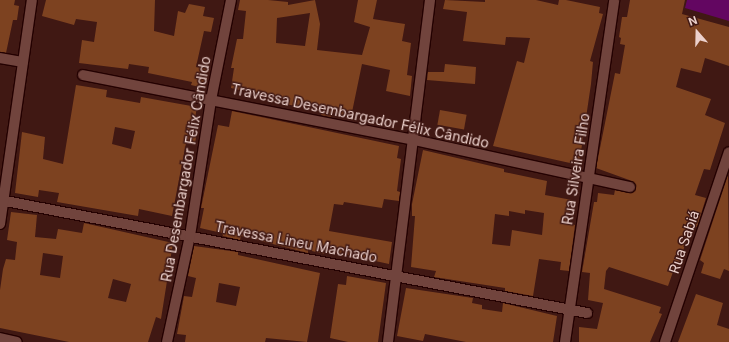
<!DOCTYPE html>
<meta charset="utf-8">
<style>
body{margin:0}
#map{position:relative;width:729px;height:342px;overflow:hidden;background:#401813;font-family:Inter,sans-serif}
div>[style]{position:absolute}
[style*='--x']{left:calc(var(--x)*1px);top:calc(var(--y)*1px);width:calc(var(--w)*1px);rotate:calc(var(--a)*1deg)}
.green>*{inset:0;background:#630661}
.building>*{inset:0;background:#7d4220;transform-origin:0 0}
.roads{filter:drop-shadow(1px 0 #240101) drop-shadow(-1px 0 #240101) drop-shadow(0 1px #240101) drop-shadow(0 -1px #240101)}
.minor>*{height:10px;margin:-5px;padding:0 5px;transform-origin:5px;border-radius:5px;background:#71443d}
span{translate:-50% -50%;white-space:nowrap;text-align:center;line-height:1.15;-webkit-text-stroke:3px #401813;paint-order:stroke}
.street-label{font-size:14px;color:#ecd1cc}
.north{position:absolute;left:677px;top:12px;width:40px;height:40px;-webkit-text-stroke:3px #401813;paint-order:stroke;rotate:340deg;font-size:11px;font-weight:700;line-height:16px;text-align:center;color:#ecd1cc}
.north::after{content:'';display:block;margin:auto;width:14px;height:18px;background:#ecd1cc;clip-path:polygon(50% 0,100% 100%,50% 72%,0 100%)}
</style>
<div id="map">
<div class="green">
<div style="clip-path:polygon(687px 0,729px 0,729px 21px,685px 8px)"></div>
</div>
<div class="building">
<div style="clip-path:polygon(0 0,15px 0,14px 5px,19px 6px,17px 20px,13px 20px,6px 53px,0 52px)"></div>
<div style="clip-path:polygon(46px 0,155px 0,154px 31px,174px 36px,178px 11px,185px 13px,189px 4px,205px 7px,203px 16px,214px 18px,211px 32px,204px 31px,196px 67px,208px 69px,204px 88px,191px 85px,192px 82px,148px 73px,149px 67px,129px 64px,128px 69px,79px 63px,82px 40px,94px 42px,97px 22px,76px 19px,74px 25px,42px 16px)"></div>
<div style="clip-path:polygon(evenodd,240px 0,268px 0,288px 2px,288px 5px,315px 0,320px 24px,317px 50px,362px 55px,370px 27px,354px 22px,358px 0,377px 0,373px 19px,405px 24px,402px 41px,411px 43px,407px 75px,412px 76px,410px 96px,386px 91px,390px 70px,362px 64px,351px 117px,332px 113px,331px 117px,321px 115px,322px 111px,264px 100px,265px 96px,231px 88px,234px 68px,231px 68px,237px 39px,243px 39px,246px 11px,238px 10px,240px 0,310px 13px,305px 46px,276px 43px,277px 18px,310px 13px)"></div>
<div style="clip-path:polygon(445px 0,485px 2px,485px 0,536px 0,558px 5px,559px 0,566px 0,600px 7px,599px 13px,603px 14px,590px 61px,593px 62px,591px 84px,579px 165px,493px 146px,517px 61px,524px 63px,530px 38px,506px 37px,505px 45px,463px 41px,467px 12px,443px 9px)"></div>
<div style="clip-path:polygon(630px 0,685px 0,682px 14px,729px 27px,729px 66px,705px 58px,701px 73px,681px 68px,676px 87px,711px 99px,705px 115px,725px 123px,710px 170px,704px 169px,695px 195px,706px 198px,697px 227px,691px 226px,676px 273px,673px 272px,668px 286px,609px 267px,606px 271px,604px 289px,661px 307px,659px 313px,662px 314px,650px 342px,579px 342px,579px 327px,597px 329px,603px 303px,588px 300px,590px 273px,582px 272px,594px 202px,597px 202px,598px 193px,614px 195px,615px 190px,632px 193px,636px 188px,632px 181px,596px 168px,615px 73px,620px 74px,625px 45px,620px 44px,621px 38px,619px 37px,622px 17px,627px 17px)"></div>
<div style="clip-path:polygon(445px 64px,476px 67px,475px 84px,427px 80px,428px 72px,444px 72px)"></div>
<div style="clip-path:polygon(evenodd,76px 85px,107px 90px,106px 97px,140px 103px,141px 97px,197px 107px,194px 124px,198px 124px,195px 144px,186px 143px,172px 216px,139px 209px,138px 216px,57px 202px,59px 193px,39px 190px,38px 197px,15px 193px,22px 132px,45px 137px,43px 159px,63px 164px,76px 85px,115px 127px,135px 131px,131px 149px,112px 144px,115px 127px)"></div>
<div style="left:440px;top:110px;width:27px;height:15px;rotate:10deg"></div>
<div style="clip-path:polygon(232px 111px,399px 146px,397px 158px,401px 159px,397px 191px,400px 192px,399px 201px,384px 199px,382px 208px,344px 202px,343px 205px,334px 204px,329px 231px,392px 242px,389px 264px,325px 250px,324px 254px,308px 250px,308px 253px,241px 236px,240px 240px,223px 236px,222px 233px,200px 228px,204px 208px,201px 208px,218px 125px,229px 127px)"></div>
<div style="clip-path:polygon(evenodd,423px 150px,504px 169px,504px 172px,547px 181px,545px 195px,572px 200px,568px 223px,575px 225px,569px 271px,560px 270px,561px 262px,539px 259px,533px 296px,505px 291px,505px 288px,434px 277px,436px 271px,411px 267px,415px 216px,412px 216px,412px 204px,423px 150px,525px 210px,544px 213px,542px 235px,512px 230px,510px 246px,492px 244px,495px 214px,509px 216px,509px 211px,525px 214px,525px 210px)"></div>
<div style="clip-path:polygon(728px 175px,729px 271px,724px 269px,720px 279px,701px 273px,704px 263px,700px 260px)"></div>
<div style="clip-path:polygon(evenodd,11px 212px,37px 215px,35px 237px,56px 239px,58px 229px,82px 233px,84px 223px,173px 243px,161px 319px,156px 317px,148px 342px,69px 342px,0 328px,0 290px,3px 269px,6px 259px,15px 260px,17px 242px,7px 240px,11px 212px,43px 253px,63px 256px,60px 278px,40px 275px,43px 253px,11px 212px,113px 279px,131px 284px,126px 302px,108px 298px,113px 279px)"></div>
<div style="clip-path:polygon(evenodd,194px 246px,238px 252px,238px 255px,320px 273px,307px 342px,266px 338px,265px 342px,185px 342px,186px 335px,177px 334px,184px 296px,192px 297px,196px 278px,188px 276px,194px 246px,219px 283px,240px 287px,236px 306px,216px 302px,219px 283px)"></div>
<div style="clip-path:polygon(347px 276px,386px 283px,378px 342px,348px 342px,330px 338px,338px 284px,346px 285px)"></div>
<div style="clip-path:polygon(406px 288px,473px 298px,472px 303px,482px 305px,482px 309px,502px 312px,503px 303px,557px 316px,553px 342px,466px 342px,425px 334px,423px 341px,397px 336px)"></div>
<div style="clip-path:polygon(696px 294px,723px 303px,717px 325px,729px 329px,729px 342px,678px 342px)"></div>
</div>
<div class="roads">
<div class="minor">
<div style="--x:0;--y:58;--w:23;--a:10"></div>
<div style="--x:83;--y:75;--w:337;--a:11.1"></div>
<div style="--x:414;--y:140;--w:221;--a:12.3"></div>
<div style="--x:0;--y:200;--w:598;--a:10.9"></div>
<div style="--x:0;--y:224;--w:226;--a:-81.9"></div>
<div style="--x:0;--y:338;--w:17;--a:13"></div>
<div style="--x:167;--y:342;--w:108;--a:-77.8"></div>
<div style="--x:190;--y:236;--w:138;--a:-81.2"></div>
<div style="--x:211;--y:100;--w:102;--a:-78.7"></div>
<div style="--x:388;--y:342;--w:345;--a:-83"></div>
<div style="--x:565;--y:342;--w:345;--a:-81.8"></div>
<div style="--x:665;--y:342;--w:200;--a:-71.4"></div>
</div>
</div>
<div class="street-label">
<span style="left:360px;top:116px;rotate:12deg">Travessa Desembargador Félix Cândido</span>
<span style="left:186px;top:169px;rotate:-80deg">Rua Desembargador Félix Cândido</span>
<span style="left:576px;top:169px;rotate:-81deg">Rua Silveira Filho</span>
<span style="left:296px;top:242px;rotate:11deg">Travessa Lineu Machado</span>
<span style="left:684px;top:242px;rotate:-71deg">Rua Sabiá</span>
</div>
<div class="north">N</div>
</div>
